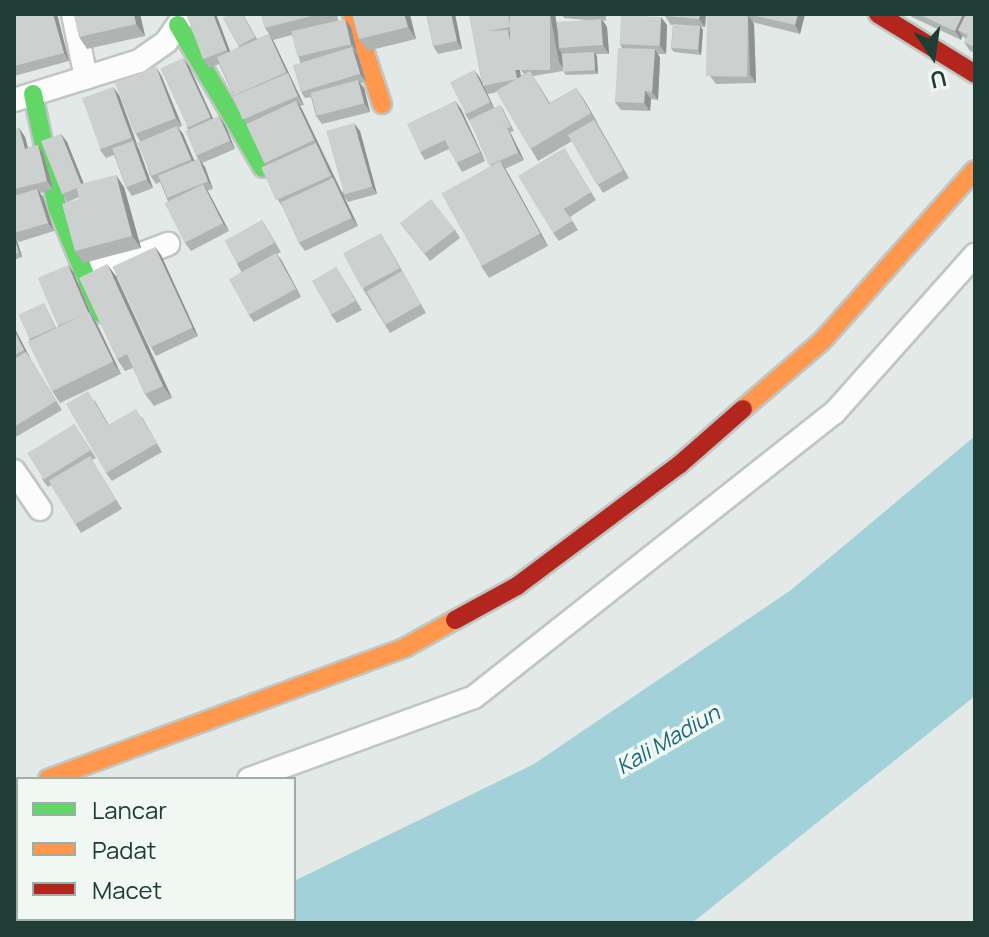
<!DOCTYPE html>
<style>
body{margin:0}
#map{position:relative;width:989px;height:937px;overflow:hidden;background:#e3e9e6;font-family:Manrope,sans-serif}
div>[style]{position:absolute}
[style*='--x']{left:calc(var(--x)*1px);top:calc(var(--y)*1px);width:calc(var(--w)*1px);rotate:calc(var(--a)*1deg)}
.water>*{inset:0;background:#a2d1d9}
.roads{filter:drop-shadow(2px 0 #c0c6c3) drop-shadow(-2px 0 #c0c6c3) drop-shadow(0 2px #c0c6c3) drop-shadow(0 -2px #c0c6c3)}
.street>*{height:22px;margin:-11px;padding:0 11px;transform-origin:11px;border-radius:11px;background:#fbfcfb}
.fast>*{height:18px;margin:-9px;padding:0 9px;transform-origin:9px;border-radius:9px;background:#63d668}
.slow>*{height:18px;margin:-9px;padding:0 9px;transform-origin:9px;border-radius:9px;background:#ff974d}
.jam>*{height:18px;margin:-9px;padding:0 9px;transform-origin:9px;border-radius:9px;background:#b3261e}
.wall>*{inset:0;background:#afb4b2}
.shaded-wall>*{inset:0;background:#8f9291}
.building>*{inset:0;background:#ccd1cf;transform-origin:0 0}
span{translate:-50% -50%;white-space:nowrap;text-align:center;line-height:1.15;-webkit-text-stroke:7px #f1f8f4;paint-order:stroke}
.water-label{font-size:22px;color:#196a7a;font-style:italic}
.frame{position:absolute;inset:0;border:16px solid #203d35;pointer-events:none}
.legend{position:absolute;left:16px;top:777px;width:280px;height:144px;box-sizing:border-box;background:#f1f8f4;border:2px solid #9dada8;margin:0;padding:10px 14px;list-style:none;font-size:24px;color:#203d35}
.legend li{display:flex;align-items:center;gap:16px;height:40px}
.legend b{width:40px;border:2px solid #9dada8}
.north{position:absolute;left:893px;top:16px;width:80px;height:80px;-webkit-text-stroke:6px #f1f8f4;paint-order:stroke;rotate:167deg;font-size:22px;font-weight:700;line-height:32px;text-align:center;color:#203d35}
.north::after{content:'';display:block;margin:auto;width:28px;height:36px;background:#203d35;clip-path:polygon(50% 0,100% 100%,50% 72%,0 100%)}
</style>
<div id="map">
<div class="water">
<div style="clip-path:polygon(975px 436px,975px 696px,692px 923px,207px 923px,294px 919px,294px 881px,534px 764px,791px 590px)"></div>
</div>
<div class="roads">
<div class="street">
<div style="--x:73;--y:14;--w:65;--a:78.5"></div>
<div style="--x:14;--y:100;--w:131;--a:-17.3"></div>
<div style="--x:139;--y:61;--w:33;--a:-35"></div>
<div style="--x:166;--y:42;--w:33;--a:-55"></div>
<div style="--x:86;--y:275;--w:88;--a:-20.7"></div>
<div style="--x:14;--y:471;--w:46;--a:55.6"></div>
<div style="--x:249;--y:779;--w:239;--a:-20"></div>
<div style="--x:474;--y:697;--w:459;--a:-38.3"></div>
<div style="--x:834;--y:413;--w:212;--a:-48.3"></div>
<div style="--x:14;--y:793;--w:4;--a:-27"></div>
<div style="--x:14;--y:869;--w:4;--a:-27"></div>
</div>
<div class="fast">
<div style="--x:178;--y:25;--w:166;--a:59.3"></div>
<div style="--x:33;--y:94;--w:116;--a:78"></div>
<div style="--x:57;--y:207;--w:115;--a:67.5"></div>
</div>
<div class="slow">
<div style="--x:352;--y:14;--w:95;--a:71.6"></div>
<div style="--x:743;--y:409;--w:104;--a:-40.7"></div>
<div style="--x:822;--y:341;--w:229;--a:-48.2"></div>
<div style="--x:48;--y:779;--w:382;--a:-20.2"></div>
<div style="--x:406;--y:647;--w:56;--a:-28.9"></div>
</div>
<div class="jam">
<div style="--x:878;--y:14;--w:114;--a:31.7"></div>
<div style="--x:455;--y:620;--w:71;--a:-28.7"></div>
<div style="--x:517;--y:586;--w:202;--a:-36.8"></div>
<div style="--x:679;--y:465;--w:85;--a:-41.2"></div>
</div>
</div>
<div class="wall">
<div style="clip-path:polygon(14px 14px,57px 14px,69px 61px,14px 76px)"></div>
<div style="clip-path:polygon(74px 14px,140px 14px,145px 36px,87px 49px,79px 37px)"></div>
<div style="clip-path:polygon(216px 14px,230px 52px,239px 47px,223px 18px,243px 14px,257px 39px,269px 34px,265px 28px,261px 14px,337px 14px,338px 20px,351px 27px,357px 52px,356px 52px,358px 55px,366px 82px,360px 83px,364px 88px,370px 112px,322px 124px,316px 116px,311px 97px,305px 98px,300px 90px,300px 61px,292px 35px,273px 40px,304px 105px,300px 106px,358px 226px,305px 251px,299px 243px,283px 208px,278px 200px,266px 166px,219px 64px,209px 68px,203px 59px)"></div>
<div style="clip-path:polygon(352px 14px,414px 14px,410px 15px,416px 39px,367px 51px,359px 39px)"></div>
<div style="clip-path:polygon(426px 14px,455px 14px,462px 49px,438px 54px,433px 46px)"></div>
<div style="clip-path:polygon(evenodd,469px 14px,555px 14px,557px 30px,586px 20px,564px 18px,561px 14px,606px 14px,606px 21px,603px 20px,607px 27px,609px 54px,596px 54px,598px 74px,566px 75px,563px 71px,533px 76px,550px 103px,576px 88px,584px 100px,629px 178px,603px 193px,572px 141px,538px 161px,497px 92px,488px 94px,485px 89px,494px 108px,500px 105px,503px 109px,514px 131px,510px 132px,524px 160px,505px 169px,548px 246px,489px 278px,481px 266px,491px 166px,469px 120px,465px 114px,474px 70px,482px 83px,469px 14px,514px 35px,520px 69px,524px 74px,520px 76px,514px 39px,512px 36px,514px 35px)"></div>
<div style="clip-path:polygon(610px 14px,631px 14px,631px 16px,667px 25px,666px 54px,658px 54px,660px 58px,658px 100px,651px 99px,650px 111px,621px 110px,615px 102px,622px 48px,620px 44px,627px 15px)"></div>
<div style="clip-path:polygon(665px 14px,706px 14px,705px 27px,701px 27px,703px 30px,701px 55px,674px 52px,671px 48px,673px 25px,671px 25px,665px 16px)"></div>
<div style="clip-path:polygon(707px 14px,805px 14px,800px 34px,752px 22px,754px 24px,756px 83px,716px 84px,710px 76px)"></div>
<div style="clip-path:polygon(910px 14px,975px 14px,975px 53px,970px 51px,964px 42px,966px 39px,962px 36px,961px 40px,912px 17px)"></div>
<div style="clip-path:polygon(189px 66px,213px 119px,219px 116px,225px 125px,235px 149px,202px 163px,213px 189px,207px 191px,229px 231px,191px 251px,185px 243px,160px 182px,156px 184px,150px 175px,140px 141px,136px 134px,161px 75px,182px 126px,178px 128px,183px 134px,194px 161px,198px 159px,196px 155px,187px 127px)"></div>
<div style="clip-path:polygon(119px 95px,153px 188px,132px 196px,126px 187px,114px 155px,106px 158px,100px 150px)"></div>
<div style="clip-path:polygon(455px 101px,461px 109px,485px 161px,462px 172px,449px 149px,425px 160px,420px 152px)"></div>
<div style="clip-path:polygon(19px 128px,25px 137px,28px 148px,38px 145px,43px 153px,53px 189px,40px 193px,43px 197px,54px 231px,19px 242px,16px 237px,22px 257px,14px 260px,14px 130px)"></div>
<div style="clip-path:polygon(360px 131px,377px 194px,348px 202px,342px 194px)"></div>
<div style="clip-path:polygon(61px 134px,67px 142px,83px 183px,124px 187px,141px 248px,83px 263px,75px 251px,79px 199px,79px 197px,68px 202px,62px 194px)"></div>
<div style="clip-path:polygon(564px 148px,596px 200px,570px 217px,578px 230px,559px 241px,553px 233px)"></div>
<div style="clip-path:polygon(262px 220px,281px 252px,277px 254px,301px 297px,254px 322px,248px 314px,241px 271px,237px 264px)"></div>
<div style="clip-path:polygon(400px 223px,455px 230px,460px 238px,430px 261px)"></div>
<div style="clip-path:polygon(386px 242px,426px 313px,390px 333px,363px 289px)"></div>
<div style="clip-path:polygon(155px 247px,161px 255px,198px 336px,156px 356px,151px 347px)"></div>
<div style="clip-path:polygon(68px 265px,74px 273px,90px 314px,97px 324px,121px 374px,60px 403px,52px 391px,29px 340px,44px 303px,56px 328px,58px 327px)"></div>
<div style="clip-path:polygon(336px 267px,362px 310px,337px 323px,331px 315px)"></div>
<div style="clip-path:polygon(116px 276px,172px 398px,154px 406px,145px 394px,133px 368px,125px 371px,117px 359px)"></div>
<div style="clip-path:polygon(14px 327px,30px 358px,62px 410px,14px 438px)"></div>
<div style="clip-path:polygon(94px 399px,109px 425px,142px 417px,162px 452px,112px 481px,106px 473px)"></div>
<div style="clip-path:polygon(74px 424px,96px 458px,92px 460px,122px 509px,81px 533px,51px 485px,48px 487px,42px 479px)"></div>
</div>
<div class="shaded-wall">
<div style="clip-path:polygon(53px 14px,57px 14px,69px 61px,64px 53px)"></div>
<div style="clip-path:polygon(134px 14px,140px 14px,145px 36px,136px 24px)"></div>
<div style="clip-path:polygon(213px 14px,216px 14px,233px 59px,227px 50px)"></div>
<div style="clip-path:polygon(404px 14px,410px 15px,416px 39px,408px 27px)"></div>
<div style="clip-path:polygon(451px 14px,455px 14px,462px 49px,457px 41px)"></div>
<div style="clip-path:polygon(550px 14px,555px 14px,561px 48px,558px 48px,561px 52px,565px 71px,559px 62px)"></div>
<div style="clip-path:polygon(700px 14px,706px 14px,705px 27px,699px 19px)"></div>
<div style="clip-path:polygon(798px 14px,805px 14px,800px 34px,795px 25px)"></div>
<div style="clip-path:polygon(963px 14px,973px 14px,958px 30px,962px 36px,961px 40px,955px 31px)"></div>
<div style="clip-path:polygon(748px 15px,754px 24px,756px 83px,750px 74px)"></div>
<div style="clip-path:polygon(661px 17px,667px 25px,666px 54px,660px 46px)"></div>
<div style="clip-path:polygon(345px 19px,351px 27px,357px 52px,351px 44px)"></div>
<div style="clip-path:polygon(601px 19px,607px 27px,609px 54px,603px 45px)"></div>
<div style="clip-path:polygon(700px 26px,703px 30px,701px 55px,698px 50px)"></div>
<div style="clip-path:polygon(508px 30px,514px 39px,523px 87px,517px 79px)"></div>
<div style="clip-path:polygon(269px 34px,274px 42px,304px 105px,298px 96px)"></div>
<div style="clip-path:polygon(352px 47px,358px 55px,366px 82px,360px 74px)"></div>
<div style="clip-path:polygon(655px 49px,660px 58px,658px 100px,652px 92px)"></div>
<div style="clip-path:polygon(594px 52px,597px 56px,598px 74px,595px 70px)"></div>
<div style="clip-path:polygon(183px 58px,189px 66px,216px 125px,210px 117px)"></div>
<div style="clip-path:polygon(156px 67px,161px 75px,182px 126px,176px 118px)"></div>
<div style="clip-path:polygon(474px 70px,480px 78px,495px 110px,490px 102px)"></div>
<div style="clip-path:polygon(358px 80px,364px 88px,370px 112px,364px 103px)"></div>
<div style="clip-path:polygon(113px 87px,119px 95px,138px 147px,132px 138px)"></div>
<div style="clip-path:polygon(576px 88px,584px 100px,599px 125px,591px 113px)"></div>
<div style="clip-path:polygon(645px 91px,651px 99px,650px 111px,644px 103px)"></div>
<div style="clip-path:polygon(296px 101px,302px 109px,358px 226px,352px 218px)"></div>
<div style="clip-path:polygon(455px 101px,461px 109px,485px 161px,480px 152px)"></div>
<div style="clip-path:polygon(219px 116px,225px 125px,235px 149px,230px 141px)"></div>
<div style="clip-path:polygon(354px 123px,360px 131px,377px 194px,372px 186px)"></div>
<div style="clip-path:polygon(506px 125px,511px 134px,524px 160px,518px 152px)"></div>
<div style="clip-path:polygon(177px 126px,183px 134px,197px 167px,191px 159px)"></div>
<div style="clip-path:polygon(19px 128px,25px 137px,30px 157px,25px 149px)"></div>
<div style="clip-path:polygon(61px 134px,67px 142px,88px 194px,82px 186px)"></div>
<div style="clip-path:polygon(133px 141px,139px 149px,153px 188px,147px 180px)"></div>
<div style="clip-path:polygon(38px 145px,43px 153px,53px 189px,47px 181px)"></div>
<div style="clip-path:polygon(199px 159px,205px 167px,213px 189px,208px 181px)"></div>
<div style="clip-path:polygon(500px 161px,508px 173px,548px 246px,540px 234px)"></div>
<div style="clip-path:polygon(116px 175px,124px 187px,141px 248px,132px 236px)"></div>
<div style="clip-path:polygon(203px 184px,209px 193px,229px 231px,223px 223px)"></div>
<div style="clip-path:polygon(37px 189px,43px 197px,54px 231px,48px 223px)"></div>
<div style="clip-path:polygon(14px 234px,16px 237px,22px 257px,19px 253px)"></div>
<div style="clip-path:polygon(155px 247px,161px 255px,198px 336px,192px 328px)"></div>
<div style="clip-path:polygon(276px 253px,282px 261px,301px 297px,296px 289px)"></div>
<div style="clip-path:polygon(107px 264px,116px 276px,172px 398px,163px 386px)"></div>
<div style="clip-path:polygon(68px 265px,74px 273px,91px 314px,97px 324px,121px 374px,113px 362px,88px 313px)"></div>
<div style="clip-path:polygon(14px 327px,30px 358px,24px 350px,14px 330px)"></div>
</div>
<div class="building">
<div style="clip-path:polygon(14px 14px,53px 14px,64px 53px,14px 66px)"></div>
<div style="clip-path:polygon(74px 14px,134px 14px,136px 24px,79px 37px)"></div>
<div style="clip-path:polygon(186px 14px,213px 14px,227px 50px,203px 59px)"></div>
<div style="clip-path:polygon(231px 14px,242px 14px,255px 37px,239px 46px,223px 18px)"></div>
<div style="clip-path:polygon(261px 14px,319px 14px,265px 28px)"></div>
<div style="clip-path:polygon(352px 14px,404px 14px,408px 27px,359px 39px)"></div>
<div style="clip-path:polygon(426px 14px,451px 14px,457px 41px,433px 46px)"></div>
<div style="clip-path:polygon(469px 14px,508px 14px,510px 27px,488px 31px,508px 30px,517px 79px,483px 86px)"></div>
<div style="left:510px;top:14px;width:40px;height:56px"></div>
<div style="clip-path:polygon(665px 14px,700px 14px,699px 19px,665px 16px)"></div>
<div style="left:707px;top:14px;width:41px;height:62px;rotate:1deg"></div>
<div style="clip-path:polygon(748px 14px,798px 14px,795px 25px)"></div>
<div style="clip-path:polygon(918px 14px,963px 14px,955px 31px)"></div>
<div style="clip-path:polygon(966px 14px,975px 14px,975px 47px,964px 42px,968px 35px,958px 30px)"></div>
<div style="left:621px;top:15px;width:40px;height:29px;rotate:3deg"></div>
<div style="left:345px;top:19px;width:26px;height:55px;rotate:77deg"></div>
<div style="left:601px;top:19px;width:26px;height:44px;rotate:86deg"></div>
<div style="left:673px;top:24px;width:27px;height:24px;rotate:4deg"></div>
<div style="left:269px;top:34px;width:42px;height:57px;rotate:66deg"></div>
<div style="left:352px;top:47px;width:28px;height:62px;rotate:73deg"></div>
<div style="clip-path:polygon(618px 48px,655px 49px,652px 92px,645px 91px,644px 103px,615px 102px)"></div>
<div style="left:594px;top:52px;width:18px;height:32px;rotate:87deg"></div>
<div style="left:183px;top:58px;width:65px;height:25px;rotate:65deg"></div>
<div style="left:156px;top:67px;width:55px;height:44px;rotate:69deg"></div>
<div style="left:474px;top:70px;width:36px;height:27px;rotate:63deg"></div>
<div style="clip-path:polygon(530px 71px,549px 104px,576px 88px,591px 113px,530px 149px,496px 91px)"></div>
<div style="left:288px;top:73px;width:25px;height:60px;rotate:67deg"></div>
<div style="left:358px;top:80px;width:24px;height:49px;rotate:75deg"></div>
<div style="left:113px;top:87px;width:54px;height:33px;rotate:70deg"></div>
<div style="left:296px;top:101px;width:43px;height:55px;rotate:65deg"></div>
<div style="clip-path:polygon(455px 101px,480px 152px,456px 163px,445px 140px,420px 152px,407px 124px)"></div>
<div style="clip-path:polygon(500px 105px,511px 127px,507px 128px,506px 125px,478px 139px,469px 120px)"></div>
<div style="left:219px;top:116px;width:27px;height:37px;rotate:66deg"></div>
<div style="left:594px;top:120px;width:58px;height:30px;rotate:60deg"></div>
<div style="left:354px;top:123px;width:66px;height:29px;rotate:74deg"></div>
<div style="left:506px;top:125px;width:30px;height:32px;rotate:66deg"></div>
<div style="left:177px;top:126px;width:36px;height:43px;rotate:67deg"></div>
<div style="clip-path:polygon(19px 128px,25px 149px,38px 145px,47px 181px,14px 189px,14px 130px)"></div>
<div style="clip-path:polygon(61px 134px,81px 184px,76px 185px,77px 188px,62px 194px,41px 141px)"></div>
<div style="left:133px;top:141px;width:41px;height:22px;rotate:70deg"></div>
<div style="left:316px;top:143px;width:36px;height:60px;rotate:66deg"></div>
<div style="clip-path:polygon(564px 148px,591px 192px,564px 209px,572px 221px,553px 233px,518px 176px)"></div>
<div style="left:199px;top:159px;width:24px;height:44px;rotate:68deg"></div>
<div style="left:500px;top:161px;width:83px;height:67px;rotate:61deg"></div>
<div style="clip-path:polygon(116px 175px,132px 236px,75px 251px,62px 204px,79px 199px,76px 185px)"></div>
<div style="left:333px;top:178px;width:44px;height:58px;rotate:65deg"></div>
<div style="left:203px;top:184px;width:44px;height:43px;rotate:63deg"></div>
<div style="clip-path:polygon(37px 189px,48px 223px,14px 233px,14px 196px)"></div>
<div style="left:431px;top:199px;width:39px;height:39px;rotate:52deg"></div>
<div style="left:262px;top:220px;width:26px;height:43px;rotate:61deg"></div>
<div style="left:381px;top:233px;width:40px;height:43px;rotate:62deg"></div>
<div style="clip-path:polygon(14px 237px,19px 253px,14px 254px)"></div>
<div style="left:155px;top:247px;width:89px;height:47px;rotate:65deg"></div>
<div style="left:276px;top:253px;width:41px;height:54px;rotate:61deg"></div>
<div style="clip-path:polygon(107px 264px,163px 386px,145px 394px,127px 354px,117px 359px,79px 278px)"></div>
<div style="left:68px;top:265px;width:52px;height:33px;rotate:67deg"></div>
<div style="left:336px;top:267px;width:39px;height:28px;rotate:60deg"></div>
<div style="left:402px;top:271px;width:38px;height:41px;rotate:60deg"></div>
<div style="left:44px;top:303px;width:27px;height:28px;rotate:66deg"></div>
<div style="left:89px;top:312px;width:55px;height:68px;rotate:64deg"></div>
<div style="clip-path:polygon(14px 330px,24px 350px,14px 355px)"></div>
<div style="clip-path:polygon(26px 352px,56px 401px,14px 427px,14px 359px)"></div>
<div style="clip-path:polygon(88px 391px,108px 425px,136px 409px,157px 443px,106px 473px,66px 404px)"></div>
<div style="left:74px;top:424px;width:31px;height:55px;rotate:58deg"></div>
<div style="left:90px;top:456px;width:51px;height:48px;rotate:59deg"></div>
</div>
<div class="water-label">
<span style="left:668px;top:740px;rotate:-30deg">Kali Madiun</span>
</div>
<div class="frame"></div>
<ul class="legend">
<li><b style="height:10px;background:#63d668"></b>Lancar</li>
<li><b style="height:10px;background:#ff974d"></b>Padat</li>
<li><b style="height:10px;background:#b3261e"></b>Macet</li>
</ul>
<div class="north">U</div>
</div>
